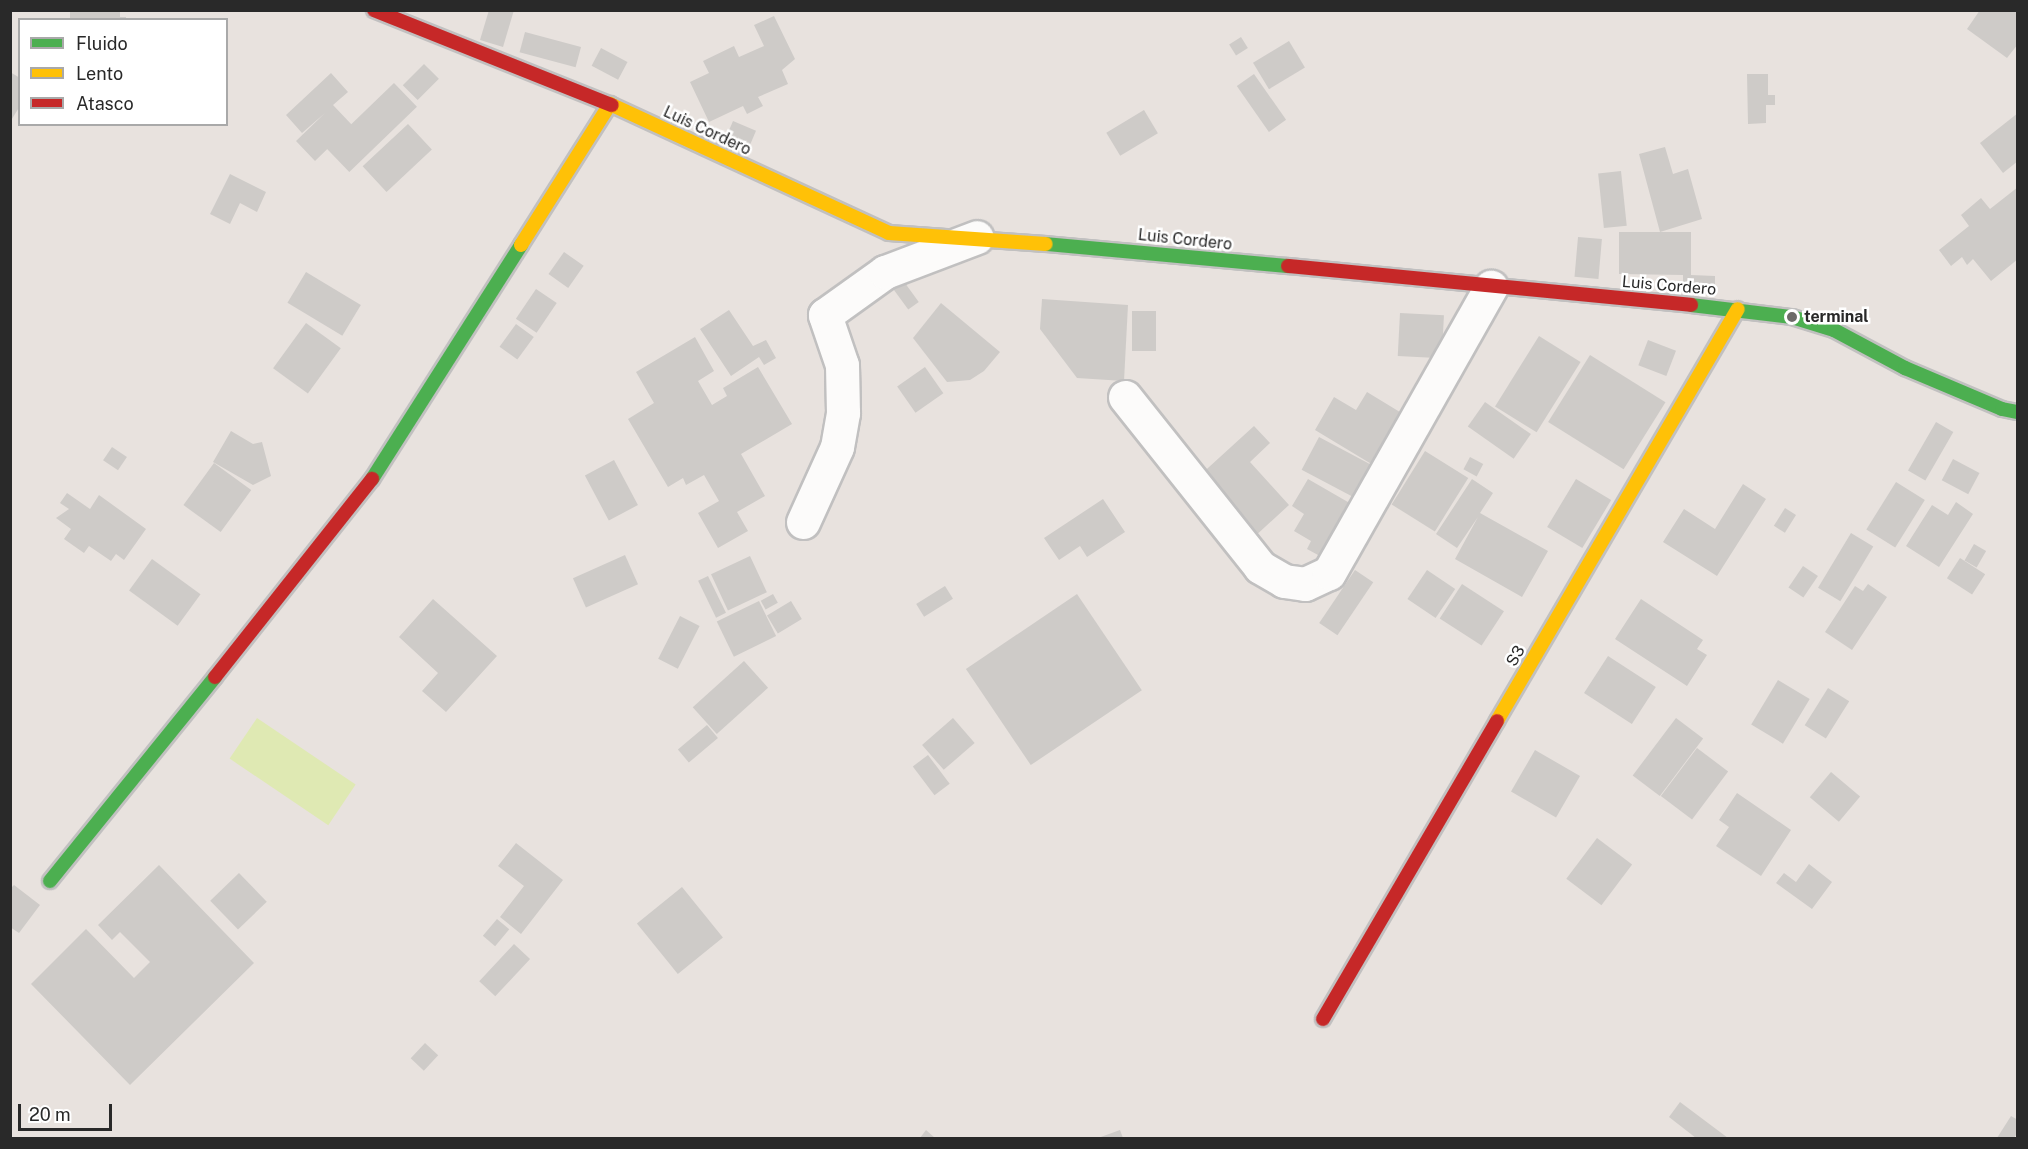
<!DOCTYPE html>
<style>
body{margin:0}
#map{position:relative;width:2028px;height:1149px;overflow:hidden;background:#e8e2de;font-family:"Public Sans",sans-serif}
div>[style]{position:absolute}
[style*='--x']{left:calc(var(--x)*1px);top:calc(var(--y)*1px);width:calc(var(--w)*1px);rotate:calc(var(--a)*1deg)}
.pitch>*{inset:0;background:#dfe9b3;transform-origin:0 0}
.building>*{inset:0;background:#cecbc8;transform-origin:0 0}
.roads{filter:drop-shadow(2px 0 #c1c0c0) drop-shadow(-2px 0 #c1c0c0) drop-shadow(0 2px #c1c0c0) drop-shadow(0 -2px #c1c0c0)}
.street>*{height:33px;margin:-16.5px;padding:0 16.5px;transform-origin:16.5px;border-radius:16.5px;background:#fcfbfa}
.fast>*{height:14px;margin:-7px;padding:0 7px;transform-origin:7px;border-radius:7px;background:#4caf50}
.slow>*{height:14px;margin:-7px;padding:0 7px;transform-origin:7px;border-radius:7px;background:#ffc107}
.jam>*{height:14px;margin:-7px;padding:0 7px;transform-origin:7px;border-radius:7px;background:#c62828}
.dots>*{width:16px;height:16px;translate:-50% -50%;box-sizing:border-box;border:3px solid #fff;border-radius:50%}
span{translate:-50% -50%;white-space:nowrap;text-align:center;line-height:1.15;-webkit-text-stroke:5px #fff;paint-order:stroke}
.street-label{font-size:16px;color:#292929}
.poi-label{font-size:16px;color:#292929;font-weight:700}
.left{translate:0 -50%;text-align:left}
.frame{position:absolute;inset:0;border:12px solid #292929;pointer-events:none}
.legend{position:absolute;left:18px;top:18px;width:210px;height:108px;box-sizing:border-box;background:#fff;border:2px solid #a9a9a9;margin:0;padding:8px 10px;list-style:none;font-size:18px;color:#292929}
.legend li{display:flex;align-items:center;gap:12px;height:30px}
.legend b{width:30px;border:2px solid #a9a9a9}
.scale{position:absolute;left:18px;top:1104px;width:94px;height:27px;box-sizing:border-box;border:3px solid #292929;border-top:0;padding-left:8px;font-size:18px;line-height:21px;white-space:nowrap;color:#292929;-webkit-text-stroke:4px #fff;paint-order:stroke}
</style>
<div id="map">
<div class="pitch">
<div style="left:257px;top:718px;width:119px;height:49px;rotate:34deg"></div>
</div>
<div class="building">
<div style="clip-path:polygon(70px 10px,120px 10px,120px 17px,126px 17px,126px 20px,70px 20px)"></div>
<div style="clip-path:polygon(489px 10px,514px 10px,503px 47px,480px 40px)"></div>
<div style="clip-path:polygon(1980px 10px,2018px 10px,2018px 44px,2007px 58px,1967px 29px)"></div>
<div style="clip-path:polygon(774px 16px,795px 59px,782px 70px,788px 84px,758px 97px,763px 106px,747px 114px,743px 106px,709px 122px,690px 82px,709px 73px,703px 61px,734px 46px,739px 57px,764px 46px,754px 25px)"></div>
<div style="left:525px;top:32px;width:58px;height:21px;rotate:15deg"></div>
<div style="left:1241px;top:37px;width:13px;height:14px;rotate:58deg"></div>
<div style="left:1289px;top:41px;width:31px;height:42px;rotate:59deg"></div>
<div style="left:601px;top:48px;width:30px;height:20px;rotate:28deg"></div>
<div style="left:424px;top:64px;width:21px;height:30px;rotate:45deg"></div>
<div style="clip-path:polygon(10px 72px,20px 78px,20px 106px,10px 122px)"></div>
<div style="clip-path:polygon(331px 73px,348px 92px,333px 105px,352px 125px,315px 161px,296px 141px,325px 113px,302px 133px,286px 115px)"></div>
<div style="left:1254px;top:74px;width:56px;height:21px;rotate:55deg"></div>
<div style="clip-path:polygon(1747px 74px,1768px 74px,1768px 95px,1775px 95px,1775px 105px,1766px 105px,1766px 123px,1748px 124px)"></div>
<div style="left:394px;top:83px;width:33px;height:94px;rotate:46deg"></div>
<div style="left:1144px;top:110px;width:27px;height:44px;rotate:59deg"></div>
<div style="clip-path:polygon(2018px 113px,2018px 161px,2003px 173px,1980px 143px)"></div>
<div style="left:733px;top:121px;width:25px;height:30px;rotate:23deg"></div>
<div style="left:408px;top:124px;width:35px;height:62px;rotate:47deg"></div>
<div style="clip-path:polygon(1665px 147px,1673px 174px,1688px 169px,1702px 219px,1660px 232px,1639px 154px)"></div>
<div style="left:1621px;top:171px;width:55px;height:23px;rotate:84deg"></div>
<div style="clip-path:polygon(230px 174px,266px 192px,257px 212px,240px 203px,230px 224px,210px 214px)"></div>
<div style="clip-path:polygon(2018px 187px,2018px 259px,1991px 281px,1973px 259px,1967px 265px,1962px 257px,1951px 266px,1939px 250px,1969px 226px,1961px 215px,1981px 198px,1990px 209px)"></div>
<div style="clip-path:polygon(1619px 232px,1691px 232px,1691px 275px,1715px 276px,1715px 294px,1683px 294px,1683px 275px,1619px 274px)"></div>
<div style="left:1578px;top:237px;width:24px;height:40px;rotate:5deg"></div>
<div style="left:564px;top:252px;width:24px;height:27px;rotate:35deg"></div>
<div style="left:306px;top:272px;width:64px;height:36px;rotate:31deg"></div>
<div style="left:897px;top:272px;width:37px;height:13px;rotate:54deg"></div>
<div style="left:536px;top:289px;width:25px;height:36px;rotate:34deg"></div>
<div style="clip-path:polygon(1042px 299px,1128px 305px,1124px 381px,1077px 378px,1040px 329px)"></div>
<div style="clip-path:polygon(941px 303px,1000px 352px,984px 371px,970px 380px,947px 382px,913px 338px)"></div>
<div style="clip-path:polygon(729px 310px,753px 346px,766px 340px,776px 358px,764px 365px,759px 357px,731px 376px,700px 329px)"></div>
<div style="left:1132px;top:311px;width:24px;height:40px"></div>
<div style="left:1400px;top:313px;width:44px;height:43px;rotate:3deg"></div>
<div style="left:306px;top:323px;width:43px;height:56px;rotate:36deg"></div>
<div style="left:516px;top:324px;width:22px;height:28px;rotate:36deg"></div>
<div style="left:1539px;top:336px;width:49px;height:83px;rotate:32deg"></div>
<div style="clip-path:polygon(695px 337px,714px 371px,698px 381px,712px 405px,727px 396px,723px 388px,758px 367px,792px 424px,741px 454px,765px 496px,737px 512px,748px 531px,718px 548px,698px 513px,719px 501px,704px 475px,686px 485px,683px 478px,668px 487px,628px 419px,654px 403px,636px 372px)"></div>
<div style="left:1648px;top:340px;width:30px;height:27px;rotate:21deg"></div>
<div style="left:1590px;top:355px;width:89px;height:79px;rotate:32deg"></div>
<div style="left:925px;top:367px;width:32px;height:34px;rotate:55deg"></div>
<div style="clip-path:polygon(1367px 392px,1413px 420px,1383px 471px,1315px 430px,1334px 397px,1356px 410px)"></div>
<div style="left:1485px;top:402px;width:56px;height:30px;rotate:35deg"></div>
<div style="left:1936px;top:422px;width:20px;height:56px;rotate:30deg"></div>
<div style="clip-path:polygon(1254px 426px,1270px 443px,1250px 462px,1289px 505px,1252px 539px,1197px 478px)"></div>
<div style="clip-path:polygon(231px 431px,253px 444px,262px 442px,271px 476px,253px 485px,213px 462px)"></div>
<div style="left:1319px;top:437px;width:67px;height:37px;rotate:28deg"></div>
<div style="left:112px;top:447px;width:18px;height:16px;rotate:34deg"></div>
<div style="left:1425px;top:451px;width:51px;height:63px;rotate:32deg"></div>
<div style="left:1470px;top:457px;width:15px;height:14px;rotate:28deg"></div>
<div style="left:1953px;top:459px;width:30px;height:24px;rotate:28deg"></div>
<div style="left:614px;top:460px;width:51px;height:33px;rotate:62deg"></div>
<div style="left:214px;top:463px;width:46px;height:52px;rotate:36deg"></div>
<div style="clip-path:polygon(1308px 479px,1360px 509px,1329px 561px,1307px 549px,1311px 541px,1294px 531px,1304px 514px,1292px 506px)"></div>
<div style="clip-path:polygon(1472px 479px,1493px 493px,1480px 513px,1548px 551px,1522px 597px,1455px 559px,1478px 517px,1457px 548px,1436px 534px)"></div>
<div style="left:1576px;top:479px;width:41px;height:56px;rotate:31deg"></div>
<div style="left:1896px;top:482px;width:34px;height:56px;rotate:32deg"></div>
<div style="clip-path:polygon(1743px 484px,1766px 499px,1717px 576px,1663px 542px,1684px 509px,1715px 529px)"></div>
<div style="clip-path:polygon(67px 493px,90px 509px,99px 495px,146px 529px,124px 560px,116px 554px,111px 561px,89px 546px,84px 553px,64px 539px,71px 529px,56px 518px,69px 509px,60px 503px)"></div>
<div style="clip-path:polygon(1103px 499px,1125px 532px,1087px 557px,1080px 546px,1059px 560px,1044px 538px)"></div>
<div style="clip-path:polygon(1956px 502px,1973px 514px,1939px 567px,1906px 546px,1932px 505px,1948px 515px)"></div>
<div style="left:1785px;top:508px;width:13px;height:21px;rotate:32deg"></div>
<div style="left:1851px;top:533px;width:26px;height:64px;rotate:31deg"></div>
<div style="left:1974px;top:544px;width:14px;height:19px;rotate:30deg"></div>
<div style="left:625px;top:555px;width:32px;height:57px;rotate:66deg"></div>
<div style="left:750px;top:556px;width:40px;height:43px;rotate:65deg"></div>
<div style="left:1960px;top:558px;width:30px;height:24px;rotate:33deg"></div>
<div style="left:152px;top:559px;width:60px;height:39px;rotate:36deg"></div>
<div style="left:1803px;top:566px;width:18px;height:26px;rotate:34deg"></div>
<div style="left:1355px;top:570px;width:22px;height:64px;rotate:34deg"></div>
<div style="left:1427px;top:570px;width:34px;height:35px;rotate:34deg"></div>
<div style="left:708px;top:576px;width:41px;height:11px;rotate:64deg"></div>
<div style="left:1462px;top:584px;width:50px;height:41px;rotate:33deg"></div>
<div style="clip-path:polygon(1868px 584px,1887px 597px,1852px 650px,1825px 632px,1855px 586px,1863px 591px)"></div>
<div style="left:945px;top:586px;width:15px;height:34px;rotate:58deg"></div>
<div style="left:773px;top:594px;width:10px;height:14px;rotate:61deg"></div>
<div style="left:1077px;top:594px;width:116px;height:134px;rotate:56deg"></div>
<div style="clip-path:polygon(433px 599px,497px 656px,446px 712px,422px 691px,438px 673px,399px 637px)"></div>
<div style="clip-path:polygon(1641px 599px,1703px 640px,1697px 649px,1707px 655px,1687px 686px,1615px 639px)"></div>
<div style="left:759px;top:601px;width:39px;height:47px;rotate:64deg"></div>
<div style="left:791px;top:601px;width:21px;height:28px;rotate:59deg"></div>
<div style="left:680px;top:616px;width:22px;height:48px;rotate:27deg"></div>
<div style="left:1608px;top:656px;width:57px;height:44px;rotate:33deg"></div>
<div style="left:744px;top:661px;width:36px;height:69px;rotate:48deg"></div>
<div style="left:1778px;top:680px;width:37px;height:52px;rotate:31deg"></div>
<div style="left:1828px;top:688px;width:25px;height:44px;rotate:32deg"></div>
<div style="left:953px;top:718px;width:33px;height:41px;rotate:49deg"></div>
<div style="left:1676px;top:718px;width:34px;height:72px;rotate:37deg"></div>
<div style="left:707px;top:725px;width:17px;height:38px;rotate:50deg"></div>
<div style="left:1697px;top:748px;width:39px;height:60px;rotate:37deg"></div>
<div style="left:1535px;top:750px;width:52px;height:48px;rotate:30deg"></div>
<div style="left:928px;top:755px;width:36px;height:19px;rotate:53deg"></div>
<div style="left:1831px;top:772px;width:38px;height:33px;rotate:40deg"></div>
<div style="clip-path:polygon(1737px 793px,1791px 830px,1761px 876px,1716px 846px,1729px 827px,1719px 820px)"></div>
<div style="left:1597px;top:838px;width:44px;height:51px;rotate:37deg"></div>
<div style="clip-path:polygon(516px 843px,563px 880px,521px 934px,500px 917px,524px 886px,498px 866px)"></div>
<div style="clip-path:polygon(1809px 864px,1832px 882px,1812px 909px,1776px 883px,1784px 873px,1796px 882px)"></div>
<div style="clip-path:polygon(159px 865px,254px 963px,130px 1085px,31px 984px,86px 929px,134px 978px,150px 962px,120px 932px,112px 940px,98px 925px)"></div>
<div style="left:239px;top:873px;width:40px;height:40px;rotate:46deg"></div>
<div style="clip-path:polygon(14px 885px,40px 905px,19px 933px,10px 927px,10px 889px)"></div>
<div style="left:682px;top:887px;width:65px;height:58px;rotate:51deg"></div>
<div style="left:497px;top:919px;width:16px;height:22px;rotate:40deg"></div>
<div style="left:514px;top:944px;width:22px;height:51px;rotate:43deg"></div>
<div style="left:425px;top:1043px;width:18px;height:21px;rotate:43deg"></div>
<div style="clip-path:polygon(1680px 1102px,1728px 1138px,1696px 1138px,1669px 1117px)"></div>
<div style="clip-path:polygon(2011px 1116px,2018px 1120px,2018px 1132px,2014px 1138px,1997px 1138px)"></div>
<div style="clip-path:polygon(926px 1130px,935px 1138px,920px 1138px)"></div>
<div style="clip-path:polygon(1120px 1130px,1123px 1138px,1098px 1138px)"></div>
</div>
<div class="roads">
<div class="street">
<div style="--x:1125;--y:397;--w:217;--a:51.5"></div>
<div style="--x:1260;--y:567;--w:28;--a:30"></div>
<div style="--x:1284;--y:581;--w:21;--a:8"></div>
<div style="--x:1305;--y:584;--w:26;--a:-25"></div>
<div style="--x:1329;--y:573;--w:329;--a:-60.5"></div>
<div style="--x:803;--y:522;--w:82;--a:-65.6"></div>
<div style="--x:837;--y:447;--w:35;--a:-80"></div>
<div style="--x:843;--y:413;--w:48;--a:-91.2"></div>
<div style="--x:842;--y:365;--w:53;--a:-108.8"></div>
<div style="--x:825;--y:315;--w:74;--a:-35.6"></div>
<div style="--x:885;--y:272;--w:98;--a:-20.8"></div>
</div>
<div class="fast">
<div style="--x:1046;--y:244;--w:243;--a:5.2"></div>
<div style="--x:1691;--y:305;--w:102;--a:6.8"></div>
<div style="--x:1792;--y:317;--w:44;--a:17.2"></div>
<div style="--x:1834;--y:330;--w:81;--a:28.2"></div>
<div style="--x:1905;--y:368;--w:105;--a:22.9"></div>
<div style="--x:2002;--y:409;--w:16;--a:11"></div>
<div style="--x:372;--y:479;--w:277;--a:-57.5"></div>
<div style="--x:50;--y:881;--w:262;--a:-51"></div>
</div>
<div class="slow">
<div style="--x:612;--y:105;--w:305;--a:24.8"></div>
<div style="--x:889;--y:233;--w:157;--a:4"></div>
<div style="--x:521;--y:245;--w:167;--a:-57.7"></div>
<div style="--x:1497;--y:721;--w:477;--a:-59.7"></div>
</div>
<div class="jam">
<div style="--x:374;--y:10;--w:256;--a:21.8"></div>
<div style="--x:1288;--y:266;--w:405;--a:5.5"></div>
<div style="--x:215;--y:677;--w:253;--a:-51.6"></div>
<div style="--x:1323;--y:1019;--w:345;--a:-59.7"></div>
</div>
</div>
<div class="dots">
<div style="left:1792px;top:317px;background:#6c6a68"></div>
</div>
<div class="street-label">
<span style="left:707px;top:131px;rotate:25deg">Luis Cordero</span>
<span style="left:1185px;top:240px;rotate:6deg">Luis Cordero</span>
<span style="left:1669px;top:286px;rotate:5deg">Luis Cordero</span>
<span style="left:1516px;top:656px;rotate:-60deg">S3</span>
</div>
<div class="poi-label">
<span class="left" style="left:1804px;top:317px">terminal</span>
</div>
<div class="frame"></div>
<ul class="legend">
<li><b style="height:8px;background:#4caf50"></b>Fluido</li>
<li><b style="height:8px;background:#ffc107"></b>Lento</li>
<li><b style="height:8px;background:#c62828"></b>Atasco</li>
</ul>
<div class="scale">20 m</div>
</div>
